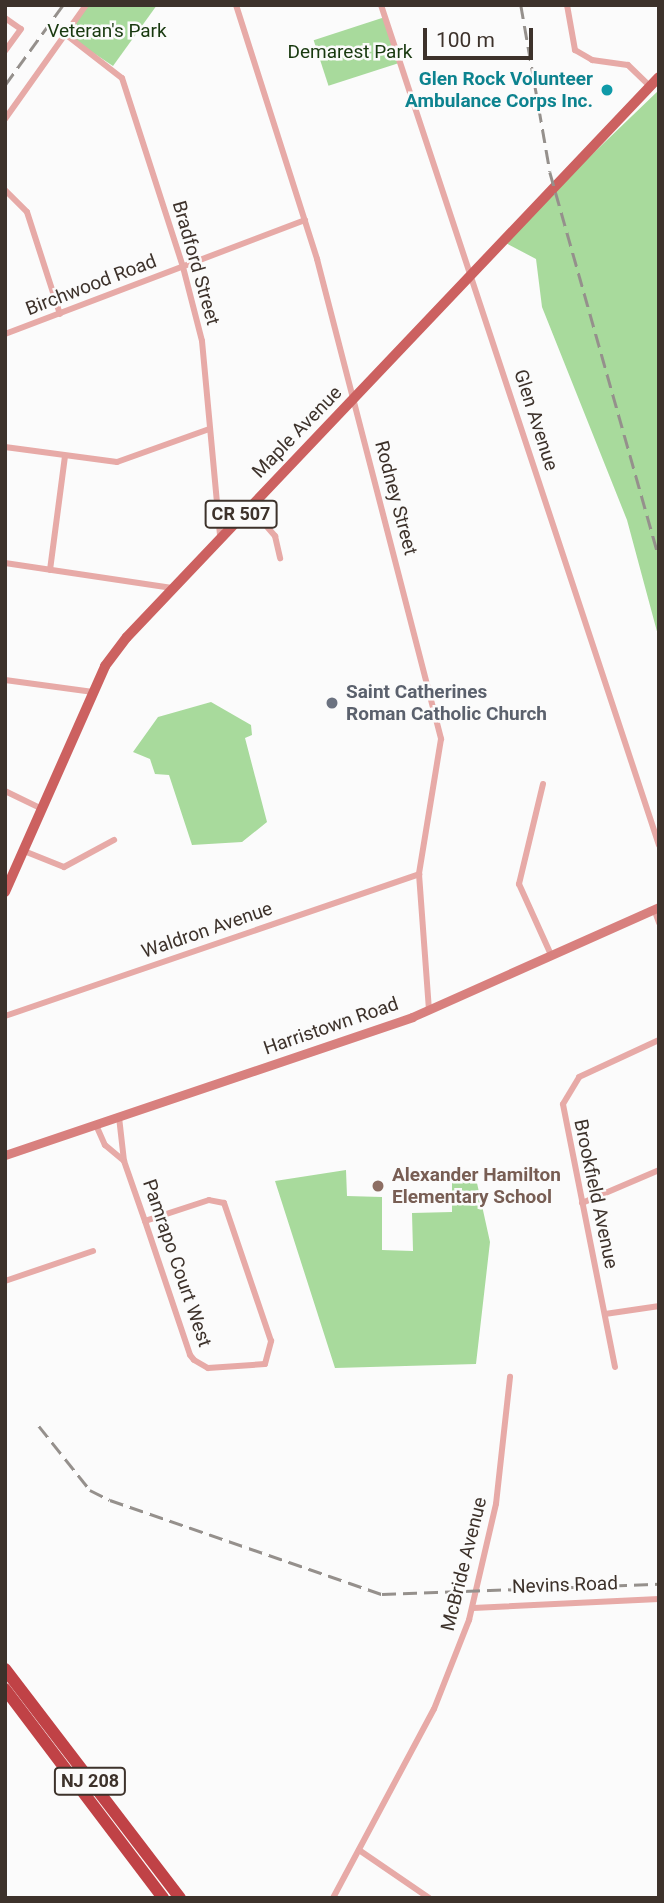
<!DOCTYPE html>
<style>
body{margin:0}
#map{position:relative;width:664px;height:1903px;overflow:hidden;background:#fbfbfb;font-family:Roboto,sans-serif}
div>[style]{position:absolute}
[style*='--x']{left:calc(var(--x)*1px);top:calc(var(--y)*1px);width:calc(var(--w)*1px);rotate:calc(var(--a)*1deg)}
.green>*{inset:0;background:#a8da9c;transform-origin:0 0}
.street>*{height:6px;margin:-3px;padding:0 3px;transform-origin:3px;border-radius:3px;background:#e7aaa7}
.secondary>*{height:9px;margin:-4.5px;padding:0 4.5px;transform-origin:4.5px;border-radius:4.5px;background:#d8807e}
.primary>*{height:10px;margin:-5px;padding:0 5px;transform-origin:5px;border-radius:5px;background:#cc6160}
.highway>*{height:12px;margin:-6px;padding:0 6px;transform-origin:6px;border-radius:6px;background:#c04246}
.rail>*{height:2.5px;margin-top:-1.25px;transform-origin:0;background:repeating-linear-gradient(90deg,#95908c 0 14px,transparent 0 21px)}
.dots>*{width:19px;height:19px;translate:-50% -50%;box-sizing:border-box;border:4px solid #fbfbfb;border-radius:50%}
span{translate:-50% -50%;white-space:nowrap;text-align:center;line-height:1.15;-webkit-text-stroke:5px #fbfbfb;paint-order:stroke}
.shield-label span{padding:2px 5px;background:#fbfbfb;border:2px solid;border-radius:5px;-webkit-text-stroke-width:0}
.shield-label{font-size:18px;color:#3d322b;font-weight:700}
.park-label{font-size:19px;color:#18390f}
.culture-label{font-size:19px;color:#0d838f;font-weight:700}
.right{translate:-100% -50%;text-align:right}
.street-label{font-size:19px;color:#3d322b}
.worship-label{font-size:19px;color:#5b616d;font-weight:700}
.left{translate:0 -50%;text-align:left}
.education-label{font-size:19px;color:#785e54;font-weight:700}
.frame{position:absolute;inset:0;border:7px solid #3d322b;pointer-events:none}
.scale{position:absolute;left:423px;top:28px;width:110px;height:32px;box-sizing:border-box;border:4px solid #3d322b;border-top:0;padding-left:9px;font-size:21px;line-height:24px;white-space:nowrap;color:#3d322b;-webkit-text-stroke:5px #fbfbfb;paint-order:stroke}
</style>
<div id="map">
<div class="green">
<div style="clip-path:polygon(86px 5px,157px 5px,113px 66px,65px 34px)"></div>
<div style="left:385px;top:17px;width:48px;height:75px;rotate:72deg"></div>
<div style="clip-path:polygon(659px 90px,659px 639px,627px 520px,542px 307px,536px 259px,502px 241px)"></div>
<div style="clip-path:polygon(211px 702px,251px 725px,252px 735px,245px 738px,267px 822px,242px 842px,192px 845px,169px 775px,155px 774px,150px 759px,133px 752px,158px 717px)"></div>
<div style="clip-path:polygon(346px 1170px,347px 1196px,382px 1197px,382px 1250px,413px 1251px,412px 1213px,452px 1212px,452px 1174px,475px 1174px,490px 1242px,476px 1364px,335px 1368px,275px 1181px)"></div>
</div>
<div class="street">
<div style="--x:236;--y:5;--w:267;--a:72.3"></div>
<div style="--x:317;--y:259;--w:496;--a:75.5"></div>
<div style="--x:441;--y:739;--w:137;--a:99.3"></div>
<div style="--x:419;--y:874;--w:136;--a:85.8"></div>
<div style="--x:381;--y:5;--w:885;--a:71.69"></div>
<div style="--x:567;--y:5;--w:46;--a:79.9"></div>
<div style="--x:575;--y:50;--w:20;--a:30"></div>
<div style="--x:592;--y:60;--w:36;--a:8"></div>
<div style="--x:628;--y:65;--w:30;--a:44"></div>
<div style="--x:5;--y:18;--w:19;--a:35"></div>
<div style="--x:21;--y:29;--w:27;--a:126"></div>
<div style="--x:65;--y:34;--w:72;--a:37.7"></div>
<div style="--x:122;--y:78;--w:199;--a:72.1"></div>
<div style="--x:183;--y:267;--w:76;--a:75.6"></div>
<div style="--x:202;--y:341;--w:195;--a:84.7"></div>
<div style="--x:5;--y:119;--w:140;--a:-54.6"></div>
<div style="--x:5;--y:190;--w:31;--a:45"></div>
<div style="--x:27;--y:212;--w:107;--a:72.1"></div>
<div style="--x:5;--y:334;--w:321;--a:-20.8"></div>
<div style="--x:5;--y:447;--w:113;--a:7.6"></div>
<div style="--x:117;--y:462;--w:98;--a:-19.7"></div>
<div style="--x:249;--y:506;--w:40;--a:49"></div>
<div style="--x:275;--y:536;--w:23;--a:77"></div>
<div style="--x:5;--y:563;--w:169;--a:8.5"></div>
<div style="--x:50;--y:570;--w:115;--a:-82.5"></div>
<div style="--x:5;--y:680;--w:89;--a:7.8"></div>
<div style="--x:543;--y:784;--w:103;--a:103.5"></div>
<div style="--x:519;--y:884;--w:78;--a:65.7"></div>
<div style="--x:5;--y:791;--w:41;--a:25.9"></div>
<div style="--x:24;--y:851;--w:43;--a:21.8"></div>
<div style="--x:64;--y:867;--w:57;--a:-28.4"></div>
<div style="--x:654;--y:909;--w:15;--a:70"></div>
<div style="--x:5;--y:1016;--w:438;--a:-18.9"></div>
<div style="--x:119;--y:1117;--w:44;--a:83.5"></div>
<div style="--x:96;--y:1125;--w:22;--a:66"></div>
<div style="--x:105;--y:1145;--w:25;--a:40"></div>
<div style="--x:124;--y:1161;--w:64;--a:70.7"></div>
<div style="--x:145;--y:1221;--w:141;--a:71.4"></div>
<div style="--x:190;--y:1355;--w:6;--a:51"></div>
<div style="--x:194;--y:1360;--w:16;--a:30"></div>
<div style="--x:208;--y:1368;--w:57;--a:-4"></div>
<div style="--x:265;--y:1364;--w:24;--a:-75"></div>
<div style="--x:271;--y:1341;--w:146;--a:-108.8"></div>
<div style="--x:224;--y:1203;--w:15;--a:-169"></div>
<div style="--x:209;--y:1200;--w:67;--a:161.8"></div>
<div style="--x:582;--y:1203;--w:84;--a:-23.2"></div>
<div style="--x:5;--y:1281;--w:93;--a:-18.8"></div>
<div style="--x:605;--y:1314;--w:55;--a:-8.4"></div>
<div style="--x:615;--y:1367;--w:268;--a:-101.2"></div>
<div style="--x:563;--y:1104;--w:31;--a:-59"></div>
<div style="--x:579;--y:1077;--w:88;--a:-24.8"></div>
<div style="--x:473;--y:1608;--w:186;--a:-2.8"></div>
<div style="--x:359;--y:1850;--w:85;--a:34.4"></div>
<div style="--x:333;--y:1898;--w:214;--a:-61.9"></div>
<div style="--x:434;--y:1709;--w:96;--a:-68.5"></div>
<div style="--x:469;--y:1620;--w:119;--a:-76.9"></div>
<div style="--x:496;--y:1504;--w:128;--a:-83.7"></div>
</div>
<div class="secondary">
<div style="--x:5;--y:1155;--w:430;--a:-18.7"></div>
<div style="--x:412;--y:1017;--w:270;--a:-24"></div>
</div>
<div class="primary">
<div style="--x:5;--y:892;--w:247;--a:-66.1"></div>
<div style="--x:105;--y:666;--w:36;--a:-53"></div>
<div style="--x:127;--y:637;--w:772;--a:-46.47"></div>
</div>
<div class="highway">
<div style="--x:5;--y:1669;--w:288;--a:52.6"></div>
<div style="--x:5;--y:1689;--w:262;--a:52.9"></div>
</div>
<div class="rail">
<div style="--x:521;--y:5;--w:169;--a:80.1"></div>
<div style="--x:550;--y:172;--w:399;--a:74.2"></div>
<div style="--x:5;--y:85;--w:99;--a:-54.1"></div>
<div style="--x:39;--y:1426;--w:82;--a:51.4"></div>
<div style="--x:90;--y:1490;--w:22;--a:27"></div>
<div style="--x:110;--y:1500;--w:288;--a:19.1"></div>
<div style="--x:382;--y:1594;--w:277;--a:-2.1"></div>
</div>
<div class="dots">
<div style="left:607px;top:90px;background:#0f9aa8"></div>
<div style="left:332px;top:703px;background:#6b7280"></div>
<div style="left:378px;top:1186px;background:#8d6e63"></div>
</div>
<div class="shield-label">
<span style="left:241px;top:514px">CR 507</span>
<span style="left:90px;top:1781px">NJ 208</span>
</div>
<div class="park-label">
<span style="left:107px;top:31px">Veteran's Park</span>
<span style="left:350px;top:52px">Demarest Park</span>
</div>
<div class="culture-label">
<span class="right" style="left:593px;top:90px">Glen Rock Volunteer<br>Ambulance Corps Inc.</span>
</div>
<div class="street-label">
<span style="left:196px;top:263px;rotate:74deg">Bradford Street</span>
<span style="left:91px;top:285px;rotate:-21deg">Birchwood Road</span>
<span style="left:536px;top:420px;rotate:72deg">Glen Avenue</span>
<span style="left:297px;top:432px;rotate:-46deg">Maple Avenue</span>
<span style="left:396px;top:498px;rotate:75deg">Rodney Street</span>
<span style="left:207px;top:930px;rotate:-19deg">Waldron Avenue</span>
<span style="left:331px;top:1026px;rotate:-19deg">Harristown Road</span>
<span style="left:596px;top:1194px;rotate:78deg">Brookfield Avenue</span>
<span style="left:177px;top:1263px;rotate:71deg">Pamrapo Court West</span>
<span style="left:464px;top:1564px;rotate:-76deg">McBride Avenue</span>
<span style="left:565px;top:1585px;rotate:-2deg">Nevins Road</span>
</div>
<div class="worship-label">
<span class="left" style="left:346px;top:703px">Saint Catherines<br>Roman Catholic Church</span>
</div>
<div class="education-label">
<span class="left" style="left:392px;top:1186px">Alexander Hamilton<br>Elementary School</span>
</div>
<div class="frame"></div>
<div class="scale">100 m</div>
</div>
